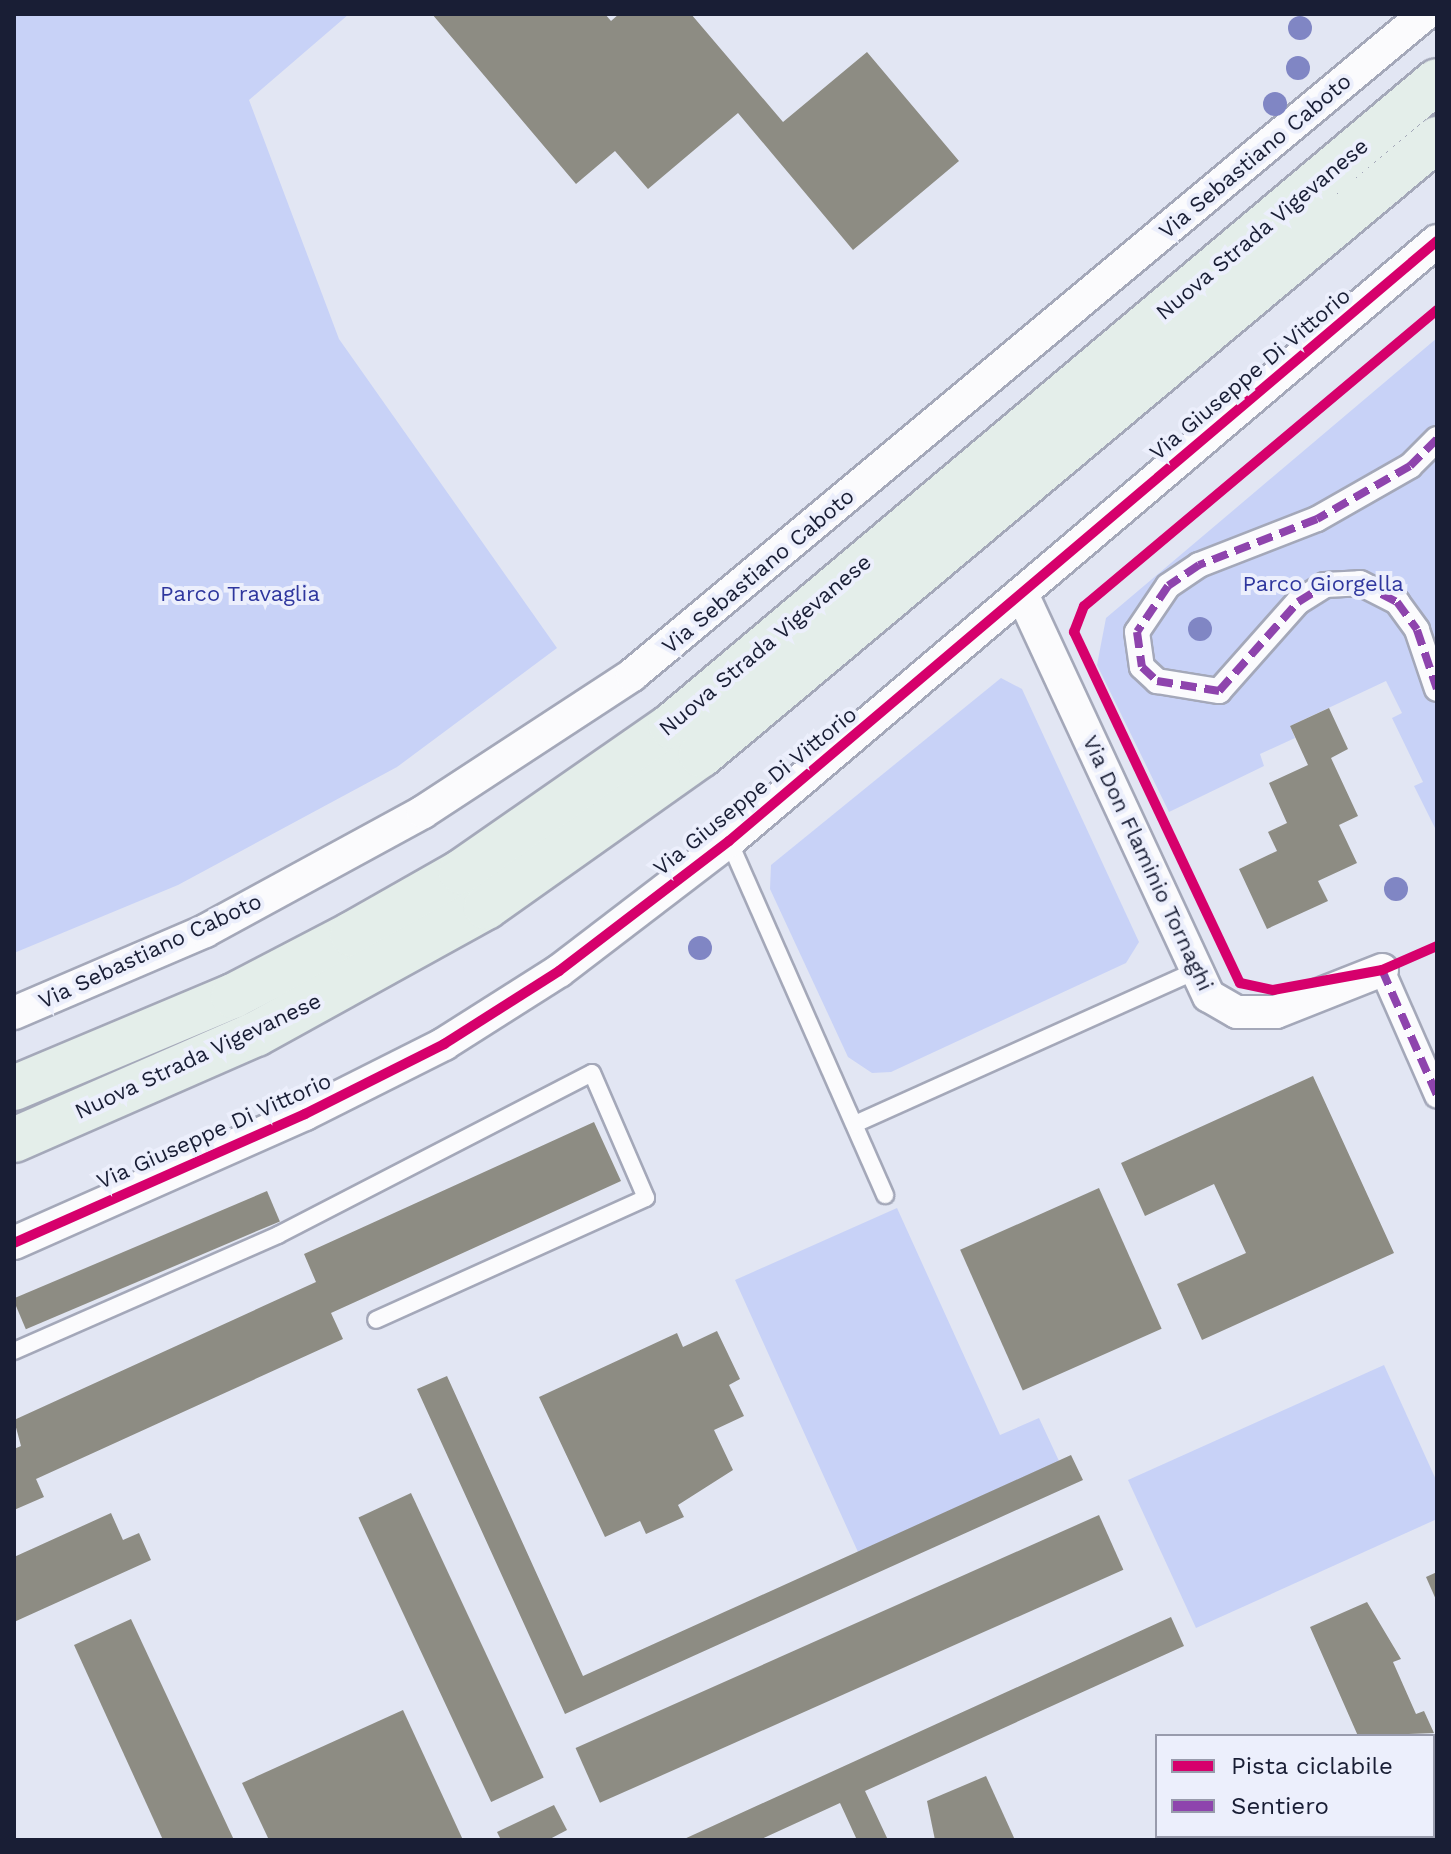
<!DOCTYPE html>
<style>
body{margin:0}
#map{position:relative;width:1451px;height:1854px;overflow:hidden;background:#e2e6f3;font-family:"Work Sans",sans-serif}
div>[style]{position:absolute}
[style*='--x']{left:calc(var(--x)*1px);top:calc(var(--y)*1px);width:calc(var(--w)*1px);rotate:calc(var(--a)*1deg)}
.green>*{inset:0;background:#c8d2f7}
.building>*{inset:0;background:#8d8c83;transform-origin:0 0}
.roads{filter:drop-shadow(2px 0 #a4a8b9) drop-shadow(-2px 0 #a4a8b9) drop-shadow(0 2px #a4a8b9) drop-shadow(0 -2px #a4a8b9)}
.service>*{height:16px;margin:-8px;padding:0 8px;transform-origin:8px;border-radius:8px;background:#fbfbfd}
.pedestrian>*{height:24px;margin:-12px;padding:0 12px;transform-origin:12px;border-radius:12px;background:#fbfbfd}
.minor>*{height:32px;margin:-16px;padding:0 16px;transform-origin:16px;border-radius:16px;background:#fbfbfd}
.primary>*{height:44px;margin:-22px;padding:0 22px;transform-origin:22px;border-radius:22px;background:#e4eeea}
.quiet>*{height:8px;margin-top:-4px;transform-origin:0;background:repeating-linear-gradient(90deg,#8e44ad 0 16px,transparent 0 24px)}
.cycleway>*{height:10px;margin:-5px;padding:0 5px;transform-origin:5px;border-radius:5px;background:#d6006c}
.trees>*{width:24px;height:24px;margin:-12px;border-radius:50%;background:#8086c4}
span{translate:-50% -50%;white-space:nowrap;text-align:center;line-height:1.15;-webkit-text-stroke:8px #eceffc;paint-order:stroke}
.street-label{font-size:22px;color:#191e35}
.park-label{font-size:22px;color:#2f379e}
.frame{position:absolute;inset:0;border:16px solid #191e35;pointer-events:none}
.legend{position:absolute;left:1155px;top:1734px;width:280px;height:104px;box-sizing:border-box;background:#eceffc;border:2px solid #989bac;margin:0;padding:10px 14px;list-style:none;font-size:24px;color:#191e35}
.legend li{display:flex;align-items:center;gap:16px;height:40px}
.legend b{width:40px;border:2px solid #989bac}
</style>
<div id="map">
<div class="green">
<div style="clip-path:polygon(14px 14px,349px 14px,249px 100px,339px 339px,557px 648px,397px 767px,178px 885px,14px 953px)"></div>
<div style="clip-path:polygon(1437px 338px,1437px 832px,1414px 786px,1423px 782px,1392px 718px,1402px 713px,1386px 681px,1290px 726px,1295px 738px,1260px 754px,1264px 766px,1169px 812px,1097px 665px,1106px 618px)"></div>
<div style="clip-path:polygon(1001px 678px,1022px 689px,1139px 942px,1126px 963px,891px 1072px,872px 1073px,848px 1057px,770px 889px,771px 865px)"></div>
<div style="clip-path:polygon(897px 1208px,1000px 1435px,1039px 1418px,1059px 1461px,858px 1552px,735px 1280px)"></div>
<div style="clip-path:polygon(1384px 1365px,1437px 1482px,1437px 1519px,1196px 1628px,1128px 1480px)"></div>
</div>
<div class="building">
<div style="clip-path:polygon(432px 14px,605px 14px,611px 21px,619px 14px,691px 14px,783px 122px,867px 52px,959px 161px,853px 250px,738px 113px,648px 189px,615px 151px,576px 184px)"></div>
<div style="clip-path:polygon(1329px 708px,1348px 749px,1331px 758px,1358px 816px,1339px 825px,1357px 863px,1318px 881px,1328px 901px,1267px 929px,1239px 869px,1277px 851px,1268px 832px,1287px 823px,1269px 783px,1308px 765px,1290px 726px)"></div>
<div style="clip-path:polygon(1313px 1076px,1394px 1253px,1202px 1340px,1177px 1284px,1246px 1253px,1214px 1184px,1145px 1216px,1121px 1163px)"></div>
<div style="clip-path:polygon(594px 1122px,621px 1181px,331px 1313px,343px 1339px,36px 1479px,44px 1497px,14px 1510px,14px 1449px,21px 1446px,14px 1420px,316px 1282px,304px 1254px)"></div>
<div style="left:1099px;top:1188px;width:154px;height:152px;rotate:66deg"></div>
<div style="left:267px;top:1191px;width:33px;height:276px;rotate:67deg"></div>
<div style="clip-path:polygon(717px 1331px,740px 1379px,729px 1385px,744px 1416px,714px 1430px,733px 1470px,678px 1505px,684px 1517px,646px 1534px,640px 1521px,605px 1537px,539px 1397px,677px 1333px,683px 1347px)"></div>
<div style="clip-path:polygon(447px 1376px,583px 1676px,1071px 1455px,1083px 1480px,565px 1714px,417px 1389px)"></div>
<div style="left:411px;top:1493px;width:314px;height:58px;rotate:65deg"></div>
<div style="clip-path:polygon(111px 1513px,123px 1540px,139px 1533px,151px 1560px,14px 1622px,14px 1557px)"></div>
<div style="left:1099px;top:1515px;width:60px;height:573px;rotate:66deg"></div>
<div style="clip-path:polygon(1437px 1572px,1437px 1602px,1426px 1577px)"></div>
<div style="clip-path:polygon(1367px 1602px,1401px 1659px,1393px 1662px,1416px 1714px,1424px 1711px,1434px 1733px,1358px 1736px,1310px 1627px)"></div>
<div style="clip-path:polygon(1171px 1617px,1184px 1646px,865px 1791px,888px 1840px,857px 1840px,840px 1803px,759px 1840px,682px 1840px)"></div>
<div style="clip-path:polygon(131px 1619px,234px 1840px,163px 1840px,74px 1645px)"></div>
<div style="clip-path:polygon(403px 1710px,463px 1840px,269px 1840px,242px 1783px)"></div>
<div style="clip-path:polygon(1433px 1752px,1437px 1840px,1404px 1840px,1433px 1836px)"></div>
<div style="clip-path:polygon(986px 1776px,1015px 1840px,935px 1840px,927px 1801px)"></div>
<div style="clip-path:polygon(554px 1805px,567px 1830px,548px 1840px,501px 1840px,497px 1832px)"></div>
</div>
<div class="roads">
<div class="service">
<div style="--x:729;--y:841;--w:387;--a:66.2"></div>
<div style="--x:855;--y:1124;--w:374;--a:-24.2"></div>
<div style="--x:14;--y:1351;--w:288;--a:-23.7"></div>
<div style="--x:278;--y:1235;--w:353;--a:-27.3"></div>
<div style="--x:592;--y:1073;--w:136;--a:66.6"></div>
<div style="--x:646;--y:1198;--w:296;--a:155.7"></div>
</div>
<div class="pedestrian">
<div style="--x:1437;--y:439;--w:38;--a:135"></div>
<div style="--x:1410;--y:466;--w:107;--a:150.3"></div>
<div style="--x:1317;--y:519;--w:127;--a:158.7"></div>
<div style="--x:1199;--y:565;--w:37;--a:146"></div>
<div style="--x:1168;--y:586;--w:55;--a:124"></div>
<div style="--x:1137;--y:632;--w:35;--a:82"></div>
<div style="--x:1142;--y:667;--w:21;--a:43"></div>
<div style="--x:1157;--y:681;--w:63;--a:9.2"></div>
<div style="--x:1219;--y:691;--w:119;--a:-48.4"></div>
<div style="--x:1298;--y:602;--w:32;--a:-32"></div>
<div style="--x:1325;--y:585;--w:35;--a:-3"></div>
<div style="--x:1360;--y:583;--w:42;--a:27.2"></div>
<div style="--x:1397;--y:602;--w:34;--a:54"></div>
<div style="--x:1417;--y:630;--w:62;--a:71.3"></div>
<div style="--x:1382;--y:970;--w:137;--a:66.3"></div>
</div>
<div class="minor">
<div style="--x:1022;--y:594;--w:443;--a:65.1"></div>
<div style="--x:1209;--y:996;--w:32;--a:30"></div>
<div style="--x:1237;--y:1012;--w:39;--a:0"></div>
<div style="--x:1276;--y:1012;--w:114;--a:-21.6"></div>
<div style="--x:14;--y:1013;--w:208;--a:-23.2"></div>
<div style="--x:205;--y:931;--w:248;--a:-28.6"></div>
<div style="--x:423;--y:812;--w:250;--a:-33.2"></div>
<div style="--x:632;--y:675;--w:1032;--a:-39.81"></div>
<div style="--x:14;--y:1243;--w:318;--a:-23.9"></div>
<div style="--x:305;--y:1114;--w:156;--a:-26.7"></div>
<div style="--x:444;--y:1044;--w:136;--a:-32.4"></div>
<div style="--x:559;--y:971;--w:214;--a:-37.4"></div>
<div style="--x:729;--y:841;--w:928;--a:-40.28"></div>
</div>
<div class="primary">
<div style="--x:14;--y:1088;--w:238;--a:-22.8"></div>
<div style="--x:233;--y:996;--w:134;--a:-27.5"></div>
<div style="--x:352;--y:934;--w:125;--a:-29.6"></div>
<div style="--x:461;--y:872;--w:256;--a:-34.8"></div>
<div style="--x:671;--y:726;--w:1001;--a:-40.1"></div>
<div style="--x:14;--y:1140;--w:264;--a:-23.7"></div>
<div style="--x:256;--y:1034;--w:263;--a:-28.9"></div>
<div style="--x:486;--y:907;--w:263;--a:-35.3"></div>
<div style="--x:701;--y:755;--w:960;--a:-39.93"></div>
</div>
</div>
<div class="quiet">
<div style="--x:1437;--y:439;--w:38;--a:135"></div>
<div style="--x:1410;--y:466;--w:107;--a:150.3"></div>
<div style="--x:1317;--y:519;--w:127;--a:158.7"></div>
<div style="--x:1199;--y:565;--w:37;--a:146"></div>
<div style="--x:1168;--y:586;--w:55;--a:124"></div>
<div style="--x:1137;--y:632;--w:35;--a:82"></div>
<div style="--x:1142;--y:667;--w:21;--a:43"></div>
<div style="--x:1157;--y:681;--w:63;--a:9.2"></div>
<div style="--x:1219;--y:691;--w:119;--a:-48.4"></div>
<div style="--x:1298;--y:602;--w:32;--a:-32"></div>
<div style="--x:1325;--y:585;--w:35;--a:-3"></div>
<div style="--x:1360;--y:583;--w:42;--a:27.2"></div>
<div style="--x:1397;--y:602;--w:34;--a:54"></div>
<div style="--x:1417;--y:630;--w:62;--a:71.3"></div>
<div style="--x:1382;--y:970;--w:137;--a:66.3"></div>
</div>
<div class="cycleway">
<div style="--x:1437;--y:310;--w:461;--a:140"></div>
<div style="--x:1084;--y:606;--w:28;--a:111"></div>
<div style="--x:1074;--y:632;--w:388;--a:64.7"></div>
<div style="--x:1240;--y:983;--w:34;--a:12"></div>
<div style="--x:1273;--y:990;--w:111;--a:-10.4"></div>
<div style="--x:1382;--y:970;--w:60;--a:-23.6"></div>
<div style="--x:14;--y:1243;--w:318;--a:-23.9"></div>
<div style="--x:305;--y:1114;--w:156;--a:-26.7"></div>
<div style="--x:444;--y:1044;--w:136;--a:-32.4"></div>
<div style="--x:559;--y:971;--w:214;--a:-37.4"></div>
<div style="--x:729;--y:841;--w:928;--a:-40.28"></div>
</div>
<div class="trees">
<div style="left:1300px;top:28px"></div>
<div style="left:1298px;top:68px"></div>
<div style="left:1275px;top:104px"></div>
<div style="left:1200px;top:629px"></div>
<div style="left:1396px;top:889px"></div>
<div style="left:700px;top:948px"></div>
</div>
<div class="street-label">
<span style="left:1255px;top:156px;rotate:-40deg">Via Sebastiano Caboto</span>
<span style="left:1262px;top:229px;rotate:-40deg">Nuova Strada Vigevanese</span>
<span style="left:1250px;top:374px;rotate:-40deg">Via Giuseppe Di Vittorio</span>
<span style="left:758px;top:571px;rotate:-40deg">Via Sebastiano Caboto</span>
<span style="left:765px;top:645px;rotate:-40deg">Nuova Strada Vigevanese</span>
<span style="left:755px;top:791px;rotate:-39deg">Via Giuseppe Di Vittorio</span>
<span style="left:1148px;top:863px;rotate:65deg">Via Don Flaminio Tornaghi</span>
<span style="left:150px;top:951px;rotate:-25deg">Via Sebastiano Caboto</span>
<span style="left:198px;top:1056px;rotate:-25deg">Nuova Strada Vigevanese</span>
<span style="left:214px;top:1131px;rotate:-24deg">Via Giuseppe Di Vittorio</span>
</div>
<div class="park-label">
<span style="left:1323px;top:584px">Parco Giorgella</span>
<span style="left:240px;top:594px">Parco Travaglia</span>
</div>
<div class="frame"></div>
<ul class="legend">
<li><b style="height:10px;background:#d6006c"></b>Pista ciclabile</li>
<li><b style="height:10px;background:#8e44ad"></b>Sentiero</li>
</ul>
</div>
